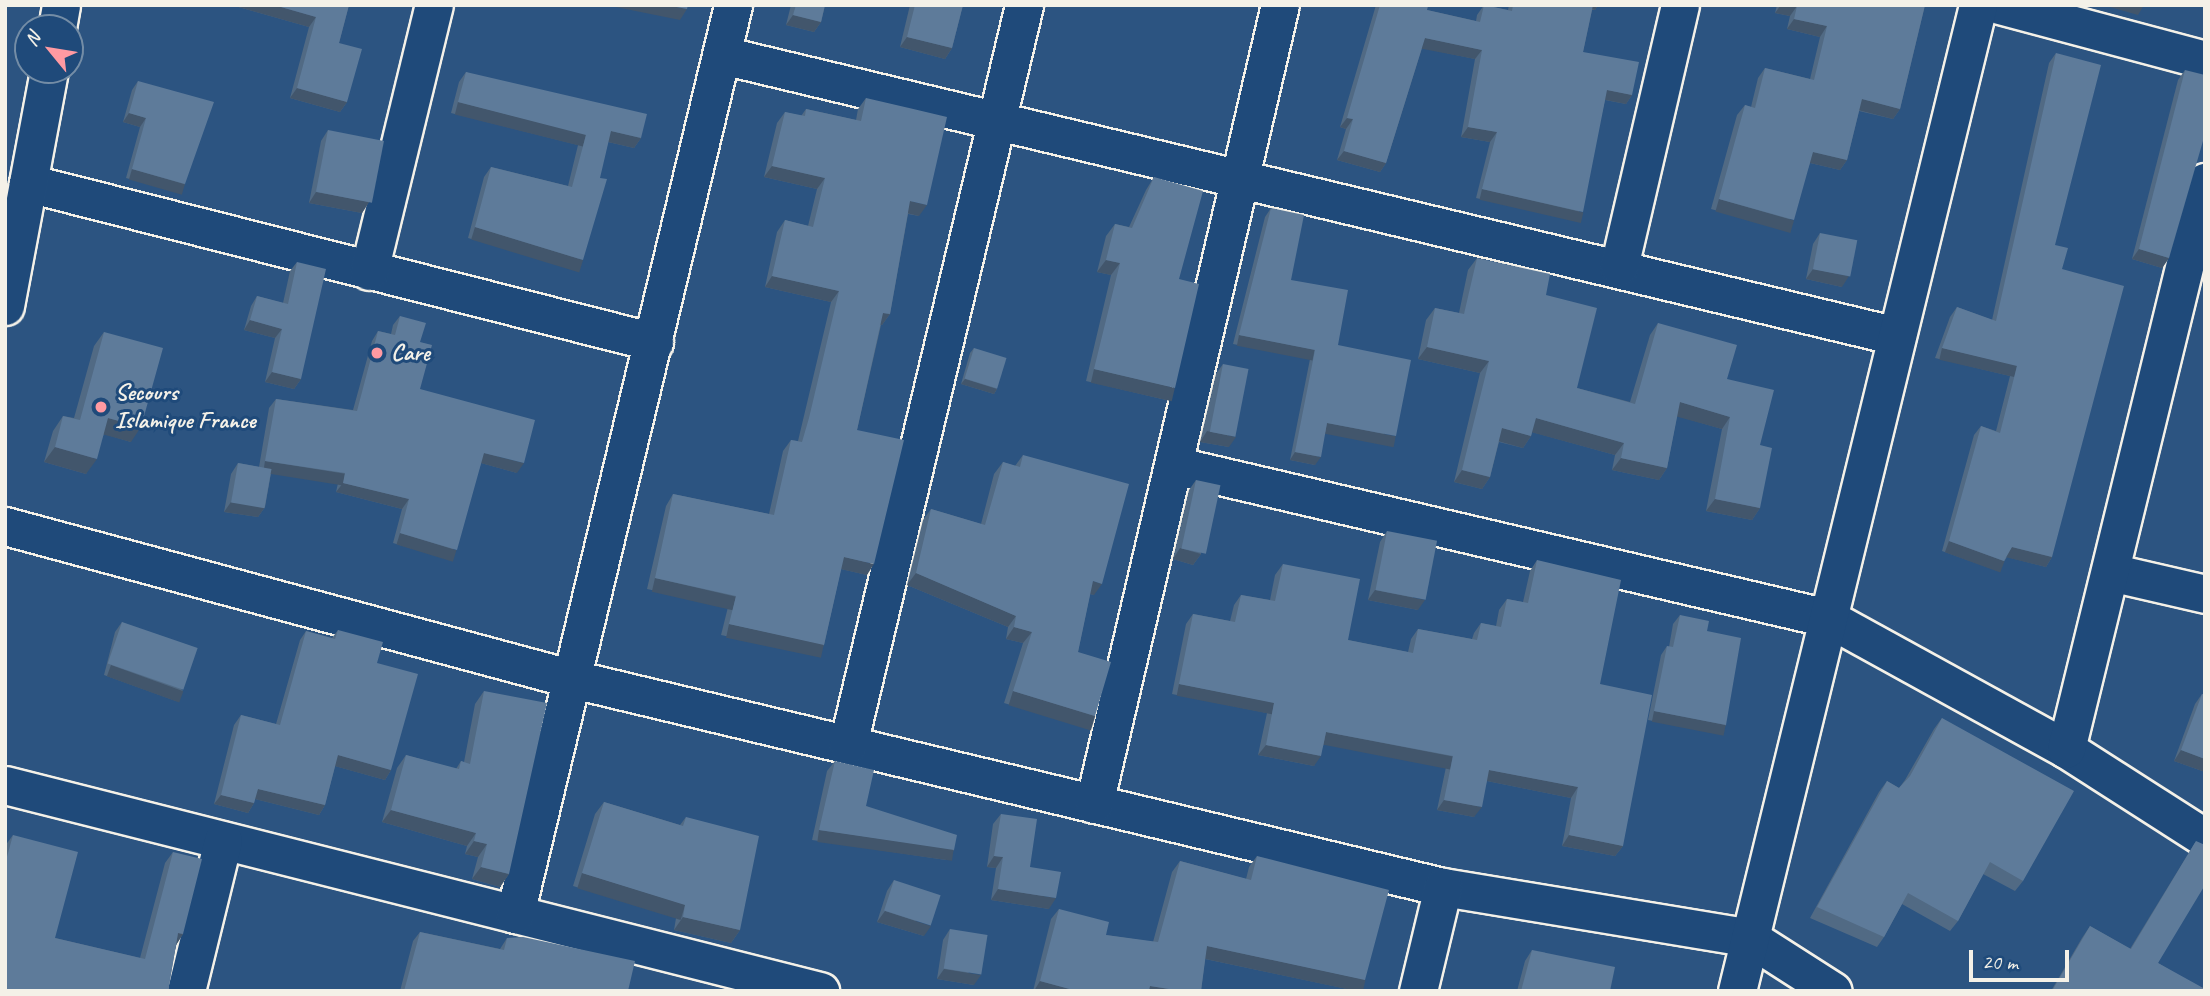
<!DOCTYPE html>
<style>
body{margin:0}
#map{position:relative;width:2210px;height:996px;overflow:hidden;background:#2c5481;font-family:Caveat,sans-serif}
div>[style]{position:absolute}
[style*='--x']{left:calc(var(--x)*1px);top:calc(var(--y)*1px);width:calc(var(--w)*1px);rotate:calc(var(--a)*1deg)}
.roads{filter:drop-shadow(2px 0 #f4f1e8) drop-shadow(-2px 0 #f4f1e8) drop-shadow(0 2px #f4f1e8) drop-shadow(0 -2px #f4f1e8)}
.minor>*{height:37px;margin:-18.5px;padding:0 18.5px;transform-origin:18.5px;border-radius:18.5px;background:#1f4a7a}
.wall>*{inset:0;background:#516a84}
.shaded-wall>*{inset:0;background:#42566c;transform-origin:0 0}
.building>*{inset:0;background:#5e7b9a;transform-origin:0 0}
.dots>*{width:19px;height:19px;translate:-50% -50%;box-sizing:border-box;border:4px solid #1f4a7a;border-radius:50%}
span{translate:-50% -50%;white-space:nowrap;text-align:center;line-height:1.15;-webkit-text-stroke:6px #1f4a7a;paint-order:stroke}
.poi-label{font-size:24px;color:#f4f1e8;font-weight:700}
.left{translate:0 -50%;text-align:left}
.frame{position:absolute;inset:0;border:7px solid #f4f1e8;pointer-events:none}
.north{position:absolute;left:14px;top:14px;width:70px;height:70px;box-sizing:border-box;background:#1f4a7a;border:2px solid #748da6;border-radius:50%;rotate:300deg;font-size:19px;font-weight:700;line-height:28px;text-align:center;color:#f4f1e8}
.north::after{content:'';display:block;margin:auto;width:24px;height:32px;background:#ff9aa2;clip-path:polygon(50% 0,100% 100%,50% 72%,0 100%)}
.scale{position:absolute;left:1969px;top:950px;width:100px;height:32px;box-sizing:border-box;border:4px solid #f4f1e8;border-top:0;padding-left:9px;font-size:21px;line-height:24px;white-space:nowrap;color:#f4f1e8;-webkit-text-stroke:5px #1f4a7a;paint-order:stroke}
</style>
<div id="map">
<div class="roads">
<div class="minor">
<div style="--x:1999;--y:5;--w:213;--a:14.9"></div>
<div style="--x:57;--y:28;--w:23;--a:-80"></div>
<div style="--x:722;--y:55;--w:1208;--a:13.45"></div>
<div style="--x:28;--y:183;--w:646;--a:14.25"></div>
<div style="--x:1619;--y:267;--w:269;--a:-76.9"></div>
<div style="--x:369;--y:271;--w:274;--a:-76.3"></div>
<div style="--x:5;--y:306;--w:240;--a:-79.4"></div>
<div style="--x:1173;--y:465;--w:673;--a:13.15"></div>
<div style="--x:1828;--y:618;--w:272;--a:28.8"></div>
<div style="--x:2066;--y:749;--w:165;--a:32.6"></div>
<div style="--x:5;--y:526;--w:588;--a:15.08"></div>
<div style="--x:573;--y:679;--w:895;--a:13.45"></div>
<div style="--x:1443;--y:887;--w:311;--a:9.4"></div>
<div style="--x:1750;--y:938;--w:98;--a:32.6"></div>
<div style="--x:2110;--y:572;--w:98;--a:13"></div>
<div style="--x:848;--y:744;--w:760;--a:-76.6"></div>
<div style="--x:2066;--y:749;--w:584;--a:-76.23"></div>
<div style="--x:5;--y:785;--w:841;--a:14.19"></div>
<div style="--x:1094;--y:804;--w:820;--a:-76.9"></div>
<div style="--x:515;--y:914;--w:935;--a:-76.51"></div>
<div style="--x:186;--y:991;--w:155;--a:-76.2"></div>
<div style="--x:1418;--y:991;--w:107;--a:-76.5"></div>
<div style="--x:1737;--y:991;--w:1015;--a:-76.26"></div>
</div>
</div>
<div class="wall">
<div style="clip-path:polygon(235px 5px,349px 5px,339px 43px,347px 102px,340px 112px,290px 98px,309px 27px,235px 6px)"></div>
<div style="clip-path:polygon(791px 5px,825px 5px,821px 22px,814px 32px,786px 25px)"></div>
<div style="clip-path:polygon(910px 5px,963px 5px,952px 48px,945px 59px,900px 47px)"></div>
<div style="clip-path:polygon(1376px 5px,1428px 5px,1427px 10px,1476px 21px,1477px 15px,1484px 5px,1508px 10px,1509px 5px,1598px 5px,1595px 10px,1592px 10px,1583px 52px,1632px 95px,1626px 104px,1605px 100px,1577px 221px,1476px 198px,1490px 142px,1461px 137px,1475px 59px,1422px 48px,1386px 163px,1380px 172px,1337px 160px,1346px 129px,1340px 127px)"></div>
<div style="clip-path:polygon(1777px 5px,1925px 5px,1900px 109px,1893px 119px,1859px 111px,1847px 160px,1840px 170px,1810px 163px,1786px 230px,1711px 209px,1737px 115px,1745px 105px,1751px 107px,1758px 78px,1765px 68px,1810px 79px,1820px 37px,1787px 29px,1790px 16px,1775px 13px)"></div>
<div style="clip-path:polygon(2056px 53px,2055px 245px,2062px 269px,2052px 557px,2046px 567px,2007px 557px,1998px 571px,1942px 551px,1974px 435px,1981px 426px,1996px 431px,2010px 376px,1935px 358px,1950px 317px,1957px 307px,1992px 320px,2049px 63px)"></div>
<div style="clip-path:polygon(2185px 70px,2169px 258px,2162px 268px,2132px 259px,2178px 80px)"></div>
<div style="clip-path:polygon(466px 72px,641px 138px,634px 148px,608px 142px,576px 270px,468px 238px,484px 177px,491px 167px,568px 186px,578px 145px,451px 113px,459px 82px)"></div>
<div style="clip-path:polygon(138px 81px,185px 184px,179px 193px,126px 178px,140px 127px,123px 122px,132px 90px)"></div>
<div style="clip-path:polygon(866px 98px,919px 216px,908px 214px,890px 314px,882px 325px,881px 325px,857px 430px,867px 575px,841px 569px,824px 645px,816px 656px,721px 635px,728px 607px,647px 589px,666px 506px,673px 494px,769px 514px,783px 451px,791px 440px,798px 441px,831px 302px,765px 287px,777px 232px,785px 220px,808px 226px,817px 189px,764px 177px,777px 123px,785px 112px,801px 116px,806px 109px,856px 120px,858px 109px)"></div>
<div style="clip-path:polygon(328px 130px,369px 202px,362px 213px,309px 203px,321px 141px)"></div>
<div style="clip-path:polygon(1154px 177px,1179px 279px,1166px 400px,1086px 381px,1111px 275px,1097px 272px,1106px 236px,1115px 224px,1129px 227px,1146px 190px)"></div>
<div style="clip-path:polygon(1271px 208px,1291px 280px,1338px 345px,1390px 445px,1325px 432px,1315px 465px,1290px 460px,1310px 359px,1233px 344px,1265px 217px)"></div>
<div style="clip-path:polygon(1820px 233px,1842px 287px,1806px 279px,1813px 244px)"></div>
<div style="clip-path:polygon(1477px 258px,1546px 295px,1577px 388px,1630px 402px,1650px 335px,1658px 323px,1727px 379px,1760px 445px,1760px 508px,1752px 520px,1706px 511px,1722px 429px,1677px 416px,1667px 468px,1659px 480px,1612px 470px,1615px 455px,1532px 432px,1531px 436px,1523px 448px,1499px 442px,1490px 477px,1482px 489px,1454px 482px,1480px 373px,1418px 359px,1426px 320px,1435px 308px,1459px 313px,1468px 270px)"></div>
<div style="clip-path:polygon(297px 262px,301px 379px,294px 389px,265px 382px,275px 338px,244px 330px,251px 306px,257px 296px,283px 303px,290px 271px)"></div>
<div style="clip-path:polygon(400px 316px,420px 342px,420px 389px,517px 473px,481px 463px,450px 560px,393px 543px,402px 509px,336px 492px,338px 483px,271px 473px,265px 507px,258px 517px,224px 512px,231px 474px,238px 463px,259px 467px,269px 408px,276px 399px,353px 410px,372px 341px,378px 331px,391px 334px,393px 325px)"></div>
<div style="clip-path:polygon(104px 332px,131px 442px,104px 434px,86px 474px,44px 462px,53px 431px,63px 416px,74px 418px,94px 346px)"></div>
<div style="clip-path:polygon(974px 348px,997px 389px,994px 394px,961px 384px,970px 353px)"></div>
<div style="clip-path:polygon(1223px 364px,1229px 447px,1200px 442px,1216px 374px)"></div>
<div style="clip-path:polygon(1023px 455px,1094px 595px,1090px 594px,1078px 652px,1095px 716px,1087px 728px,1004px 703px,1023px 643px,1006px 639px,1008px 627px,907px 585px,923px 520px,931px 509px,981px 524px,994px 474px,1003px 462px,1015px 466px)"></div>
<div style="clip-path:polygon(1196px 480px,1201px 554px,1193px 565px,1173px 559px,1189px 490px)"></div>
<div style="clip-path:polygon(1387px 531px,1418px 610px,1368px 600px,1380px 542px)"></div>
<div style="clip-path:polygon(1537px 560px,1600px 684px,1623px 846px,1615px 856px,1562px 846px,1571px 798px,1487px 781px,1474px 817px,1437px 810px,1446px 767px,1324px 744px,1314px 766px,1258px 755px,1267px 713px,1172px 694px,1186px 624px,1193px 614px,1230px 621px,1234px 605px,1241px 595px,1270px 600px,1275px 575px,1283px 564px,1348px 640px,1408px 652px,1411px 639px,1418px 629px,1472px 639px,1474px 633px,1481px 623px,1496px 626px,1499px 610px,1507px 599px,1523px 602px,1530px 571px)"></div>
<div style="clip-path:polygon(1680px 615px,1707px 631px,1726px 725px,1720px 734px,1648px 720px,1661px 655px,1667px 646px,1669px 647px,1673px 624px)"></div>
<div style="clip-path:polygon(122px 622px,183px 691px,176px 701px,104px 675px,115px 632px)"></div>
<div style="clip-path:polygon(338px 630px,377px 663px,391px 770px,385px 780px,335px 766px,325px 805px,319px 815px,255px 799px,254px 803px,248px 813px,214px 804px,234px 725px,241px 715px,276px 724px,300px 640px,306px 631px,332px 638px)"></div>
<div style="clip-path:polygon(484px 691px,509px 874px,500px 887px,472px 879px,478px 857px,465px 854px,467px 846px,382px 822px,397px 768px,406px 755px,456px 769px,461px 761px,464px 762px,475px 704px)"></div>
<div style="clip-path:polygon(2202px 694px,2205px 695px,2205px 772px,2174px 761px,2195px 704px)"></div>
<div style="clip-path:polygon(1942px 718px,2023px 881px,2015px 891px,1983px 874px,1958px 921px,1950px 931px,1902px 904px,1884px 937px,1877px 947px,1810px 918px,1879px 792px,1887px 781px,1899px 788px,1905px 780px,1934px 729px)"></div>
<div style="clip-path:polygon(835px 761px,866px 806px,954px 850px,946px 860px,812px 840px,827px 771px)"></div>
<div style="clip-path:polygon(604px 802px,680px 825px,686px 817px,740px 930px,731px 943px,674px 930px,676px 918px,573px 886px,595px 814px)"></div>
<div style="clip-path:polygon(1001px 814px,1030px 867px,1049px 909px,991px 900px,996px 868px,987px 867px,993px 824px)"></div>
<div style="clip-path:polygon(13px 835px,55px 938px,140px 958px,165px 863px,173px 852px,183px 934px,176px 945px,168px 991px,5px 991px,5px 846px)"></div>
<div style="clip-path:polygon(2196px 841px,2158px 963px,2205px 991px,2051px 991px,2082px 938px,2090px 926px,2130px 949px)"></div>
<div style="clip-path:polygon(1257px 856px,1365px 980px,1357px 991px,1205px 959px,1201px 991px,1033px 991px,1051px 919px,1059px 909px,1106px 935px,1153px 942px,1172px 872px,1180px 861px,1246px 879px,1249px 867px)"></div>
<div style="clip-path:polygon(894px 880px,924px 936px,877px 922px,887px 891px)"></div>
<div style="clip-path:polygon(950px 929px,974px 985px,937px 979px,943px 940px)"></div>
<div style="clip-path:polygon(420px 932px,500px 949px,507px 938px,628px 991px,400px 991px,413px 941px)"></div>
<div style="clip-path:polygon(1532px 950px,1610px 991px,1517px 991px,1525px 961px)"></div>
</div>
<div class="shaded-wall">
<div style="clip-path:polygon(235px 5px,274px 5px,316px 17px,309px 27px,235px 6px)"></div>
<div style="clip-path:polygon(606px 5px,666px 5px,687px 9px,680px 20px)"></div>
<div style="clip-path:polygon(1589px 5px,1598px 5px,1595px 10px,1587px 8px)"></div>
<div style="clip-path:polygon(1781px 5px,1793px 5px,1797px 6px,1790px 16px,1775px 13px)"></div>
<div style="clip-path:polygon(2103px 5px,2144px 5px,2138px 15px)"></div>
<div style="clip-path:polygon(793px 15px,821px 22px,814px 32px,786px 25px)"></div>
<div style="clip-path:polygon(1794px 19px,1827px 26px,1820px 37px,1787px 29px)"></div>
<div style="clip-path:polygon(907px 37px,952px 48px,945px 59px,900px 47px)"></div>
<div style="clip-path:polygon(1425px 38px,1482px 50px,1475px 59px,1418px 48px)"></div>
<div style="clip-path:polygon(297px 88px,347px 102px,340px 112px,290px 98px)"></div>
<div style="clip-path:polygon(1607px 90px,1632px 95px,1626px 104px,1601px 99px)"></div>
<div style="clip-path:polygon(1862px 99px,1900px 109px,1893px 119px,1854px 109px)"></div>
<div style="left:458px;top:102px;width:132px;height:13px;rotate:14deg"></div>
<div style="clip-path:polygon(129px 113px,146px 118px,140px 127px,123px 122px)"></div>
<div style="clip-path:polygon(1347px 118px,1353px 119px,1346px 129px,1340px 127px)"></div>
<div style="clip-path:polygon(1468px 127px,1497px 132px,1490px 142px,1461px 137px)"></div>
<div style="clip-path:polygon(611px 131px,641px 138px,634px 148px,604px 141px)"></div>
<div style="clip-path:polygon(1344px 151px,1386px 163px,1380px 172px,1337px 160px)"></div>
<div style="clip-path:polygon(1813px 152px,1847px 160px,1840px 170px,1806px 162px)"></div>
<div style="clip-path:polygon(772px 166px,825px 178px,817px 189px,764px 177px)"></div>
<div style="left:132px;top:169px;width:55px;height:11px;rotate:16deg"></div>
<div style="left:1482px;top:189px;width:104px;height:11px;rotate:13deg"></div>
<div style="clip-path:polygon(316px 192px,369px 202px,362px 213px,309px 203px)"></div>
<div style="left:1719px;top:199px;width:78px;height:13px;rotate:16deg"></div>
<div style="clip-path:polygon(910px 201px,927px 205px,919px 216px,902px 212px)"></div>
<div style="left:475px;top:227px;width:113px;height:13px;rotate:17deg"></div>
<div style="clip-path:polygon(2139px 249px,2169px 258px,2162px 268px,2132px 259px)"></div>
<div style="clip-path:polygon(1106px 260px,1120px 263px,1111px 275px,1097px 272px)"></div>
<div style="clip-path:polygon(1813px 269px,1849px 276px,1842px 287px,1806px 279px)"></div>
<div style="clip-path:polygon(772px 276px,839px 291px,831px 302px,765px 287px)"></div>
<div style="clip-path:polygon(883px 313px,890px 314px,882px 325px,876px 324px)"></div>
<div style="clip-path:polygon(250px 320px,282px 329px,275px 338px,244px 330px)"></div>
<div style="left:1239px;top:335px;width:77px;height:11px;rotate:11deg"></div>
<div style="clip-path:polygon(1427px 347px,1489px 361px,1480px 373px,1418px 359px)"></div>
<div style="left:1942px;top:348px;width:77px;height:12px;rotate:13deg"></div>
<div style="left:1094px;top:369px;width:83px;height:14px;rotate:13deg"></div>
<div style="clip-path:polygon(272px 372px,301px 379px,294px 389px,265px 382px)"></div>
<div style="clip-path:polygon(965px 379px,997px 389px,994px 394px,961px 384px)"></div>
<div style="clip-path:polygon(1680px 402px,1730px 417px,1722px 429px,1671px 415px)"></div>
<div style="clip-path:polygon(108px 418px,141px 427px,131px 442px,98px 433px)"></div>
<div style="clip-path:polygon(1536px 418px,1624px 443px,1615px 455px,1527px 431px)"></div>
<div style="left:1327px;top:423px;width:70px;height:11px;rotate:11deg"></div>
<div style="clip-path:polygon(1502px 428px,1531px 436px,1523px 448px,1494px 440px)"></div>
<div style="clip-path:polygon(1207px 431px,1236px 437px,1229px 447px,1200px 442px)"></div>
<div style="clip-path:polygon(55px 447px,97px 459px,86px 474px,44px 462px)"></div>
<div style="clip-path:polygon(1295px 452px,1321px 457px,1315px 465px,1290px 460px)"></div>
<div style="clip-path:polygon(484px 453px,524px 463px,517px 473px,477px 462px)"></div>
<div style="clip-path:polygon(1621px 458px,1667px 468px,1659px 480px,1612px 470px)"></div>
<div style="left:265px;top:461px;width:81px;height:12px;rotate:9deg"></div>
<div style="clip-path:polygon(1462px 470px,1490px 477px,1482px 489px,1454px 482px)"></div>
<div style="clip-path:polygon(343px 483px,409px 499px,402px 509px,336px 492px)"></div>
<div style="clip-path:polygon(1715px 499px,1760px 508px,1752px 520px,1706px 511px)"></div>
<div style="clip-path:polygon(231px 502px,265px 507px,258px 517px,224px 512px)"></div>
<div style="left:400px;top:533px;width:59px;height:12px;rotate:17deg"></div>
<div style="left:1949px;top:541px;width:59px;height:12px;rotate:20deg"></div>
<div style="clip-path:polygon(2012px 547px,2052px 557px,2046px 567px,2005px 557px)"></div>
<div style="clip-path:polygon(1180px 548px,1201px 554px,1193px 565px,1173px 559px)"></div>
<div style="clip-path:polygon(844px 557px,874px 564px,867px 575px,836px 568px)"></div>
<div style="clip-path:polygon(916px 573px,1016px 616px,1008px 627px,907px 585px)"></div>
<div style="left:655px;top:578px;width:83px;height:14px;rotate:13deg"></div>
<div style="clip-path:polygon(1093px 581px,1102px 584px,1094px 595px,1085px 593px)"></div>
<div style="clip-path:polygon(1375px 590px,1425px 600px,1418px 610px,1368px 600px)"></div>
<div style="left:729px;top:624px;width:97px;height:14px;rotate:12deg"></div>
<div style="clip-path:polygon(1014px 627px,1032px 632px,1023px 643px,1006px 639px)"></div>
<div style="left:111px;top:665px;width:77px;height:12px;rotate:20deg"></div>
<div style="left:1179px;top:684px;width:97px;height:12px;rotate:11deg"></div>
<div style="left:1013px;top:691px;width:86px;height:15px;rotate:17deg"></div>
<div style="left:1654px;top:711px;width:73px;height:11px;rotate:11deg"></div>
<div style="left:1326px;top:732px;width:129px;height:13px;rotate:11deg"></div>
<div style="clip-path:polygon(1266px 745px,1321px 756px,1314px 766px,1258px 755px)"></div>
<div style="clip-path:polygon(2181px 750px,2205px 759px,2205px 772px,2174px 761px)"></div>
<div style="clip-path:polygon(338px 755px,391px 770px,385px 780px,331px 765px)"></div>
<div style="clip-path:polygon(1489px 770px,1578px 787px,1571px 798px,1482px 780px)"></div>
<div style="clip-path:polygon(258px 789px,325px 805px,319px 815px,251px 798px)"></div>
<div style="clip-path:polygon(221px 795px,254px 803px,248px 813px,214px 804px)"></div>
<div style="clip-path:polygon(1444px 800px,1482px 807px,1474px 817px,1437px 810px)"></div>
<div style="clip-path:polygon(391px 810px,476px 833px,467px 846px,382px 822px)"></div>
<div style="left:819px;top:830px;width:136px;height:12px;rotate:8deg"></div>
<div style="clip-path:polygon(1569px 835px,1623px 846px,1615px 856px,1562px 846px)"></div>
<div style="clip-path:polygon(474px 841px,487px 844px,478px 857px,465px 854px)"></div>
<div style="clip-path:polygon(994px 856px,1003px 857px,996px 868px,987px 867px)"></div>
<div style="clip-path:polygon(481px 867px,509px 874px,500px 887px,472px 879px)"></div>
<div style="left:582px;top:873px;width:108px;height:16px;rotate:17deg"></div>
<div style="clip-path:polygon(998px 889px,1056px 898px,1049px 909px,991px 900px)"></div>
<div style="clip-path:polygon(885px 911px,931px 926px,924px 936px,877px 922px)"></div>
<div style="clip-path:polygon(683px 917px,740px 930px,731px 943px,674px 930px)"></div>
<div style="clip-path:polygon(178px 933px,183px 934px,176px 945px)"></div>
<div style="left:1207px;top:946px;width:162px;height:13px;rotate:12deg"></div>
<div style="clip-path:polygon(944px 969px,981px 975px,974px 985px,937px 979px)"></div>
<div style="clip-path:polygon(1040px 981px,1077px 991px,1034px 991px)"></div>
<div style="clip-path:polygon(1150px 986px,1182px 991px,1147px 991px)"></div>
</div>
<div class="building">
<div style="clip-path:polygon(274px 5px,349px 5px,339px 43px,362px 49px,347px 102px,297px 88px,316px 17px)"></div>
<div style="clip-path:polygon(666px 5px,688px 5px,687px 9px)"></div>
<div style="clip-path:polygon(796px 5px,825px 5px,821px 22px,793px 15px)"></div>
<div style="clip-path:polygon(915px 5px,963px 5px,952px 48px,907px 37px)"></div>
<div style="clip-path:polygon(1380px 5px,1428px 5px,1427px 10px,1480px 22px,1484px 5px,1512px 11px,1513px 5px,1593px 5px,1583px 52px,1639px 62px,1632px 95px,1607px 90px,1583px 212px,1482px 189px,1497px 132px,1468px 127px,1482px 50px,1425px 38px,1386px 163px,1344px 151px,1353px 119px,1347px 118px)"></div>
<div style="clip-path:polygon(1793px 5px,1925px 5px,1900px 109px,1862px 99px,1847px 160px,1813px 152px,1794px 220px,1719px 199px,1745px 105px,1755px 108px,1765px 68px,1814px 80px,1827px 26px,1794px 19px,1797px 6px)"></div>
<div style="clip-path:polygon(2056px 53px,2101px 65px,2055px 245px,2068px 248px,2062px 269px,2124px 286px,2052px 557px,2012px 547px,2004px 561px,1949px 541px,1981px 426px,2000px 433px,2017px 366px,1942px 348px,1957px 307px,1996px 321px)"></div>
<div style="clip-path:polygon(2185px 70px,2205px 75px,2205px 134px,2169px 258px,2139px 249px)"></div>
<div style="clip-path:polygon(466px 72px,647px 114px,641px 138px,611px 131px,600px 178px,607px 179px,583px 260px,475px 227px,491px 167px,572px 187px,586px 135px,458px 102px)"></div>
<div style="clip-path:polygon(138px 81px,214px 102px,185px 184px,132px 169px,146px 118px,129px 113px)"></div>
<div style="clip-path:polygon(866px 98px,947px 117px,927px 205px,910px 201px,890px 314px,883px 313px,857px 430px,904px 440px,874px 564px,844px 557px,824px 645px,729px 624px,736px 596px,655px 578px,673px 494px,774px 515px,791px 440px,802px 442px,809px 418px,839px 291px,772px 276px,785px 220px,813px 227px,825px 178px,772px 166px,785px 112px,805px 116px,806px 109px,861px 121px)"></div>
<div style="left:328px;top:130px;width:57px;height:63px;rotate:11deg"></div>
<div style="clip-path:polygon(1154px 177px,1203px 191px,1179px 279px,1199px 284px,1175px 388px,1094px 369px,1120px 263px,1106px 260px,1115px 224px,1132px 228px)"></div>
<div style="clip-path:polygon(1271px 208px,1304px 215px,1291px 280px,1348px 290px,1338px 345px,1411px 360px,1396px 436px,1327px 423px,1321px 457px,1295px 452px,1315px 350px,1239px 335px)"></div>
<div style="left:1820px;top:233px;width:38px;height:37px;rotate:11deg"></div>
<div style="clip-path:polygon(1477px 258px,1550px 274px,1546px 295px,1597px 308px,1577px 388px,1635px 404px,1658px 323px,1737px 345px,1727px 379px,1774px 390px,1760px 445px,1772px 448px,1760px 508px,1715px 499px,1730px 417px,1680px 402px,1667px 468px,1621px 458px,1624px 443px,1536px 418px,1531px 436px,1502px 428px,1490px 477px,1462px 470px,1489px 361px,1427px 347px,1435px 308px,1464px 314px)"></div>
<div style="clip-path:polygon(297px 262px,326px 269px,301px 379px,272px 372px,282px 329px,250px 320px,257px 296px,288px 304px)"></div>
<div style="clip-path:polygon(400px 316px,426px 323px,420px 342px,432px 345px,420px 389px,535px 420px,524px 463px,484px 453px,457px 550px,400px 533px,409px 499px,343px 483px,345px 473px,265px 461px,276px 399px,357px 411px,378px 331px,395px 335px)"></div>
<div style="clip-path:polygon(104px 332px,163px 348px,141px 427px,108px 418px,97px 459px,55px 447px,63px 416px,80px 420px)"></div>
<div style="left:974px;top:348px;width:34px;height:32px;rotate:17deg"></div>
<div style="left:1223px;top:364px;width:26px;height:69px;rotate:11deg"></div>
<div style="clip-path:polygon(1023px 455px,1129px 484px,1102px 584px,1093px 581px,1078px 652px,1111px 662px,1095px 716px,1013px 691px,1032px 632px,1014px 627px,1016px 616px,916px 573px,931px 509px,985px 525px,1003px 462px,1020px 467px)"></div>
<div style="left:238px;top:463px;width:34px;height:40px;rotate:10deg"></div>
<div style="left:1196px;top:480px;width:25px;height:70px;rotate:12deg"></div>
<div style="left:1387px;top:531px;width:51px;height:60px;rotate:11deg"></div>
<div style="clip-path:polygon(1537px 560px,1621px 580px,1600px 684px,1652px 695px,1623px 846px,1569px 835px,1578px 787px,1489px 770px,1482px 807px,1444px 800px,1453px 756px,1326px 732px,1321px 756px,1266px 745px,1274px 703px,1179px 684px,1193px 614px,1235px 622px,1241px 595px,1275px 601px,1283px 564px,1360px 579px,1348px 640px,1413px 653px,1418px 629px,1477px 640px,1481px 623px,1501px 627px,1507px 599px,1528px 603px)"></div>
<div style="clip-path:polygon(1680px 615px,1709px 621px,1707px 631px,1741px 638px,1726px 725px,1654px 711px,1667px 646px,1673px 647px)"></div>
<div style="left:122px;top:622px;width:80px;height:44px;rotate:19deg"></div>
<div style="clip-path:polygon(338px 630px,383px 642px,377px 663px,418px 674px,391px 770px,338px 755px,325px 805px,258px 789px,254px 803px,221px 795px,241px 715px,280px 725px,306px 631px,335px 639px)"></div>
<div style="clip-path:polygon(484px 691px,547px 703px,509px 874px,481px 867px,487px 844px,474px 841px,476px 833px,391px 810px,406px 755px,459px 769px,461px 761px,470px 764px)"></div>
<div style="clip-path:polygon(2202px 694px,2205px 695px,2205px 759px,2181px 750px)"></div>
<div style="clip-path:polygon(1942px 718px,2074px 791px,2023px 881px,1990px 862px,1958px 921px,1908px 893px,1884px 937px,1817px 907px,1887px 781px,1899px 788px,1910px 776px)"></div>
<div style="clip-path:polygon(835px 761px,874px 770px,866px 806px,957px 835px,954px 850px,819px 830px)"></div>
<div style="clip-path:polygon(604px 802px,683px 826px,686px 817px,759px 836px,740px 930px,683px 917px,685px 905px,582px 873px)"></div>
<div style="clip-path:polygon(1001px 814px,1037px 819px,1030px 867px,1061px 872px,1056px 898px,998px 889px,1003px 857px,994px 856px)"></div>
<div style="clip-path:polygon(13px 835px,78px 852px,55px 938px,145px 959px,173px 852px,202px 859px,183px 934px,178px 933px,168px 991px,5px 991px,5px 864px)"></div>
<div style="clip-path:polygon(2196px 841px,2205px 845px,2205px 885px,2158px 963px,2205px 989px,2205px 991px,2052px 991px,2090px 926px,2131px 949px)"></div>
<div style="clip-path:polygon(1257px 856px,1389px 890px,1365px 980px,1207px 946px,1201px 991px,1182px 991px,1150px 986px,1149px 991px,1077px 991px,1040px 981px,1059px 909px,1109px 922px,1106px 935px,1158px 942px,1180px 861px,1251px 880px)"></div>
<div style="left:894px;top:880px;width:49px;height:32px;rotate:18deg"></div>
<div style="left:950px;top:929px;width:38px;height:40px;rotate:9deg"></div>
<div style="clip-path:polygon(420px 932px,504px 950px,507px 938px,523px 937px,635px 961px,628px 991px,404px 991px)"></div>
<div style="clip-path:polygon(1532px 950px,1615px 967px,1610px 991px,1521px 991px)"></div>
</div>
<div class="dots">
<div style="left:377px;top:353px;background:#ff9aa2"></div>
<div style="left:101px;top:407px;background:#ff9aa2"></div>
</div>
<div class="poi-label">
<span class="left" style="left:391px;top:353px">Care</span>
<span class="left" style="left:115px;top:407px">Secours<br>Islamique France</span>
</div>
<div class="frame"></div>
<div class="north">N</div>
<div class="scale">20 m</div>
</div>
